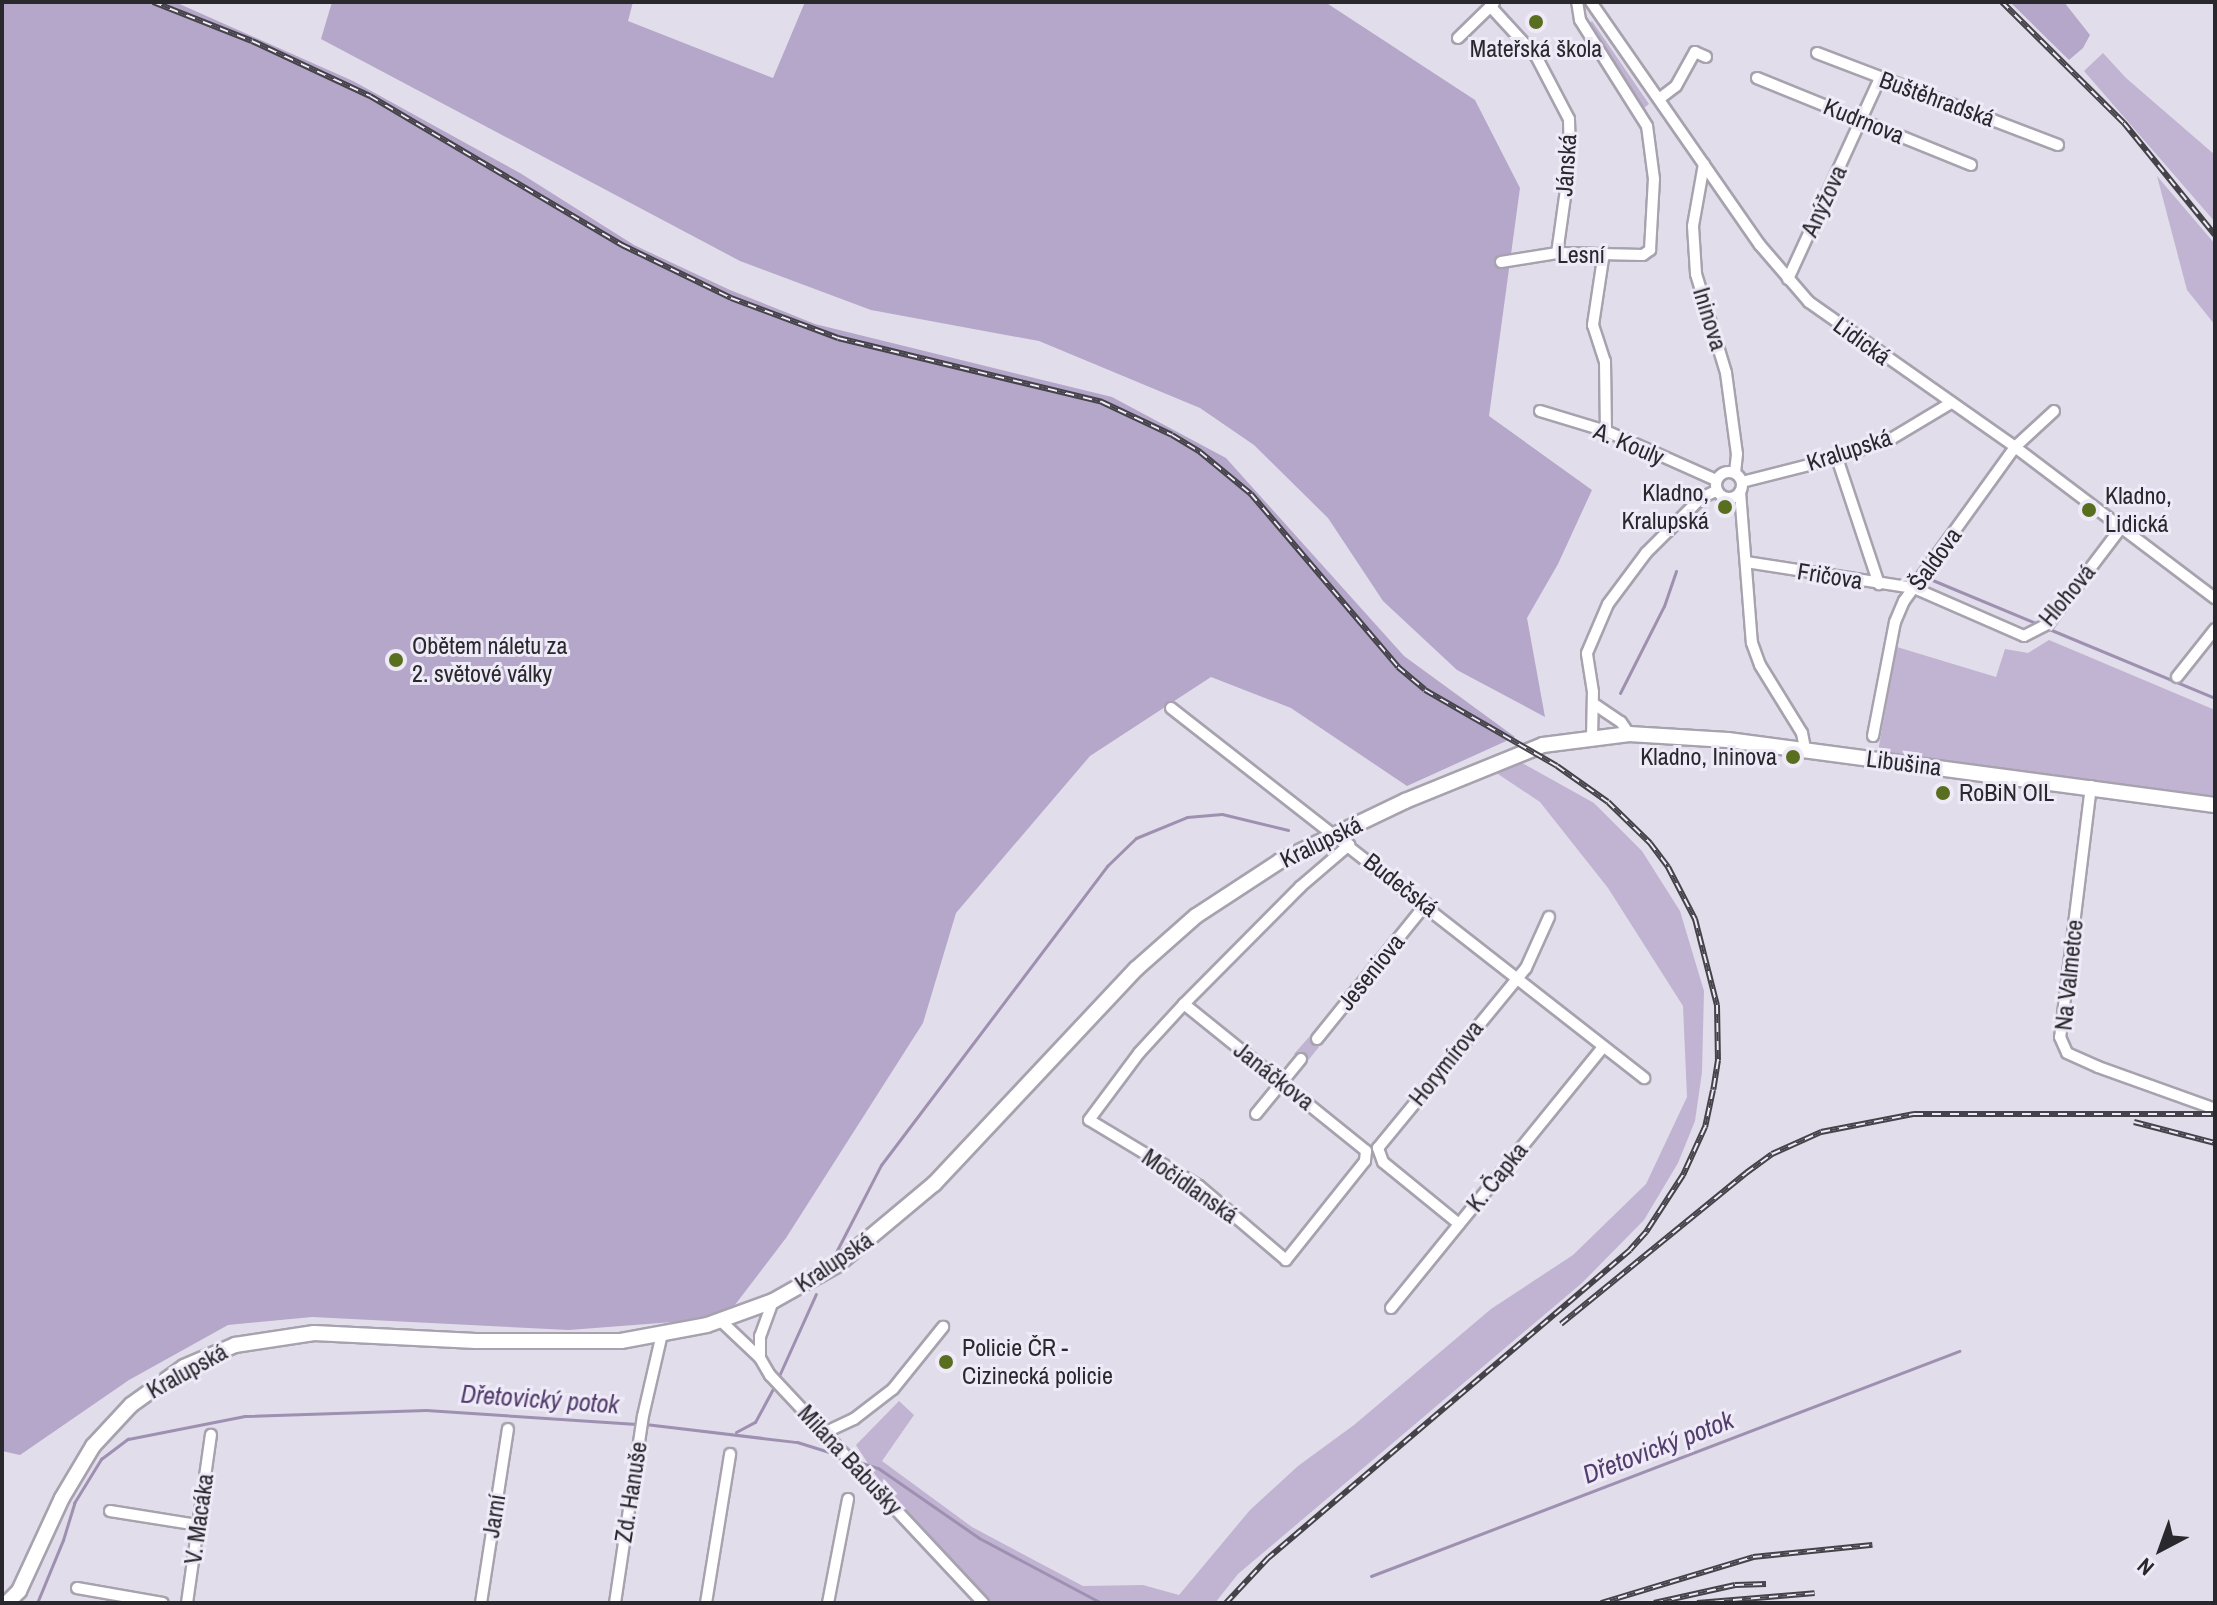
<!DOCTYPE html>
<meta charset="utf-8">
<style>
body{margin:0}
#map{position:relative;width:2217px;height:1605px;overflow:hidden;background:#e2ddea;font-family:"Archivo Narrow",sans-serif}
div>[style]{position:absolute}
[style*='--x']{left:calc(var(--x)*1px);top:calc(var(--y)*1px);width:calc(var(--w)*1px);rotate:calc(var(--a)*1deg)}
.green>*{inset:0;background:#c0b4d2}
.forest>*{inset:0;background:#b5a7c9}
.stream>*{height:3px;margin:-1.5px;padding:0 1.5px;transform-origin:1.5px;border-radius:1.5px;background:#9e90b1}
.roads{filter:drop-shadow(2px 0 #a7a2ae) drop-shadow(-2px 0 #a7a2ae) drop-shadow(0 2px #a7a2ae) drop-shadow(0 -2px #a7a2ae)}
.street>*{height:10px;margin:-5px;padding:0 5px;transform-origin:5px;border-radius:5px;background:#fff}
.street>.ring{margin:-5px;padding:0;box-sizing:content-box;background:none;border:10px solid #fff;border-radius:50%}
.secondary>*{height:14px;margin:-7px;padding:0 7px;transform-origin:7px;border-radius:7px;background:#fff}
.rail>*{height:6px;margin-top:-3px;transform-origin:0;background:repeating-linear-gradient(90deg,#efeaf7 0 9px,#454349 0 18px);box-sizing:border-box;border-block:2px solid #454349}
.dots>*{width:22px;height:22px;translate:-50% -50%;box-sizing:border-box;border:4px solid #efeaf7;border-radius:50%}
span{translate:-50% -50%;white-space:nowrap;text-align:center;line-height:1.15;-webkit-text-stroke:6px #efeaf7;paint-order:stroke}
.poi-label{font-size:24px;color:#29282c}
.right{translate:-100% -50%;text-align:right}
.left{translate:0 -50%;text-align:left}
.street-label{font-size:24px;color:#29282c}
.water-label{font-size:26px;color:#523d6c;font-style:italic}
.frame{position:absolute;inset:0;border:4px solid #29282c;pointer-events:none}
.north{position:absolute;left:2121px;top:1509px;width:80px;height:80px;-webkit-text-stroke:6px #efeaf7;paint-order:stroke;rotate:221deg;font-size:22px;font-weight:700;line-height:32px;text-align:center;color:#29282c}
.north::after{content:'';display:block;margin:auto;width:28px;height:36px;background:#29282c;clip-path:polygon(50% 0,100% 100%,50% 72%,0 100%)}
</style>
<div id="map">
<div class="green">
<div style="clip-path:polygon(1592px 21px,1649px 104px,1644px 108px,1588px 25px)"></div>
<div style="clip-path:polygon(2103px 53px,2126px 78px,2215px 155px,2215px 222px,2084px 71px)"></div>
<div style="clip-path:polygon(2157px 176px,2215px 244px,2215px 325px,2187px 290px)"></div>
<div style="clip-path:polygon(2049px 640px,2215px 710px,2215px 798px,1878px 751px,1897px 647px,1996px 677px,2005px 649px,2028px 653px)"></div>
<div style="clip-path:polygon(1522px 763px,1594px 803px,1642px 851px,1680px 911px,1704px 991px,1702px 1072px,1695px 1121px,1678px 1163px,1644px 1220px,1582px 1283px,1238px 1574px,1215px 1603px,989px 1603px,876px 1476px,856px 1445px,899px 1401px,914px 1415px,882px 1461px,972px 1527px,1083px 1586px,1143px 1585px,1179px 1595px,1250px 1510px,1298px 1466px,1354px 1425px,1491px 1309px,1573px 1255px,1646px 1184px,1687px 1097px,1683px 1006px,1608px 888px,1540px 802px,1495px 772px)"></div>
<div style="clip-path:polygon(1325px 1019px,1328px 1021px,1314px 1039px,1319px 1047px,1306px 1063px,1294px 1054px)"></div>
</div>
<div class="forest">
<div style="clip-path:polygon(2px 2px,175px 2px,353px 81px,520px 173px,634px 245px,730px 290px,815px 324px,1112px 397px,1226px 458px,1404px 656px,1515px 737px,1407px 786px,1291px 708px,1211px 677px,1090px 756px,956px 913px,923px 1023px,786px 1238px,725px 1318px,569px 1330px,312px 1317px,228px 1325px,129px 1380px,20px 1455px,2px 1451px)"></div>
<div style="clip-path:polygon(332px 2px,633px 2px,628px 21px,773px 78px,805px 2px,1325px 2px,1475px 100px,1520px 188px,1489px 416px,1592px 490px,1558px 564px,1527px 618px,1545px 717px,1457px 670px,1383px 601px,1328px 518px,1254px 445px,1200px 408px,1039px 341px,871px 310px,740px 261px,321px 39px)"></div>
<div style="clip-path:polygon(2010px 2px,2064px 2px,2090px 35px,2083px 48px,2069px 60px)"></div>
</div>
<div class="stream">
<div style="--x:1930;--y:579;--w:117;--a:22.6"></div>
<div style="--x:2049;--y:629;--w:180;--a:22.6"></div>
<div style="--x:1620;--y:693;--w:97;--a:-63.2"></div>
<div style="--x:1664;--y:606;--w:37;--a:-71"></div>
<div style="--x:834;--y:1256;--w:102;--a:-62.7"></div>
<div style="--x:881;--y:1165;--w:375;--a:-52.9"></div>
<div style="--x:1107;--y:866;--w:40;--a:-44"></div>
<div style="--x:1136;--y:838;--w:55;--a:-22.4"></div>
<div style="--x:1187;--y:817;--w:35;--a:-5"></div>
<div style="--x:1222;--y:814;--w:68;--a:13.6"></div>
<div style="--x:778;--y:1378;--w:92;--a:-65.7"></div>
<div style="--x:645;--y:1424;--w:153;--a:6.8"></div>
<div style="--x:797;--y:1442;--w:47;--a:17.3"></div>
<div style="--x:736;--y:1432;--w:21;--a:-28"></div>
<div style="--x:755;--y:1422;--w:42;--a:-61.6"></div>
<div style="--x:856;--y:1461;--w:23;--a:18"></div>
<div style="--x:878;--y:1468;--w:123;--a:34.7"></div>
<div style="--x:979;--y:1538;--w:138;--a:28"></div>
<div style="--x:1371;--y:1576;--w:630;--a:-20.94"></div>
<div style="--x:37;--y:1603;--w:68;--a:-67.6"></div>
<div style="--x:63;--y:1540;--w:39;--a:-73"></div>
<div style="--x:74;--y:1503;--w:52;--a:-58.5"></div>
<div style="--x:101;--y:1459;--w:34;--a:-37"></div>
<div style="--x:128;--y:1439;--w:119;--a:-11.1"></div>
<div style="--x:245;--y:1416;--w:181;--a:-1.9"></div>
<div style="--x:426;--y:1410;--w:211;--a:3.8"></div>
</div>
<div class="roads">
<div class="street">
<div style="--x:1591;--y:2;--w:296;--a:55.2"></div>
<div style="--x:1760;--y:245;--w:75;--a:49.3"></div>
<div style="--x:1809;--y:302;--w:252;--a:35.1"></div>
<div style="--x:2015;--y:447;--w:251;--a:37.1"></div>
<div style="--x:1490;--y:6;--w:68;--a:47.4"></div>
<div style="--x:1536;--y:56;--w:71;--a:62.4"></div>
<div style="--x:1569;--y:119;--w:42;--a:88.6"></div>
<div style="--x:1570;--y:161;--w:93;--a:98"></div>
<div style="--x:1458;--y:38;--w:50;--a:-44.2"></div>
<div style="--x:1817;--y:53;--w:258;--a:20.9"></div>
<div style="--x:1757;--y:78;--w:231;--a:22.1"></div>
<div style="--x:1659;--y:99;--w:21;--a:-37"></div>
<div style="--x:1676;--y:86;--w:39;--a:-61"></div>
<div style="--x:1695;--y:52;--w:12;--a:24"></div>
<div style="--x:1704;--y:164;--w:63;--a:100.1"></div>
<div style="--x:1693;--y:226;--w:48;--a:86.4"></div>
<div style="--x:1696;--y:274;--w:103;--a:73.1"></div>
<div style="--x:1726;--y:373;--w:82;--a:82.3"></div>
<div style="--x:1737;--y:454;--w:19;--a:96"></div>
<div style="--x:1604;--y:252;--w:74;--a:98.6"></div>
<div style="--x:1593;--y:325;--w:38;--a:72"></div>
<div style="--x:1605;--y:361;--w:70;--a:89.2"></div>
<div style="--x:1501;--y:262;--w:57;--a:-9.1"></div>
<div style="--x:1557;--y:253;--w:86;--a:1.3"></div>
<div style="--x:1643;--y:255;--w:9;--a:-36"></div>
<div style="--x:1650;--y:250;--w:71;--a:-86.8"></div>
<div style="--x:1654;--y:179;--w:53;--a:-97.5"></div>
<div style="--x:1647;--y:126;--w:125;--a:-122.3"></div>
<div style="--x:1580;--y:20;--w:18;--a:-99"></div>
<div style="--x:1788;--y:279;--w:221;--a:-65.4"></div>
<div style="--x:1540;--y:411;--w:69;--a:16.9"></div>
<div style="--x:1606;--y:431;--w:120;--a:24"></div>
<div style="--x:1837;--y:458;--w:133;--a:71.6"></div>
<div class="ring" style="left:1716px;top:472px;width:16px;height:16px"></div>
<div style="--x:1742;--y:482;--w:98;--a:-14.2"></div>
<div style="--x:1837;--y:458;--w:57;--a:-19.4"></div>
<div style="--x:1891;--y:439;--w:70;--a:-31"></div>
<div style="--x:1740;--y:492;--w:151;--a:85.5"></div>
<div style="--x:1752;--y:643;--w:23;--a:70"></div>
<div style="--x:1760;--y:665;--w:80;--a:58.3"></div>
<div style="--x:1802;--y:733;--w:16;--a:79"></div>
<div style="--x:1746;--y:562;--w:170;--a:8.8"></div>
<div style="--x:1914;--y:588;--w:120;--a:23.6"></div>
<div style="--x:2024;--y:636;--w:27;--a:-27"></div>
<div style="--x:2048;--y:624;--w:121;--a:-52.8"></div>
<div style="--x:2177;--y:677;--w:61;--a:-51.6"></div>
<div style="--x:1594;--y:704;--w:32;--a:34"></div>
<div style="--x:1621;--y:722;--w:14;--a:56"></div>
<div style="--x:1171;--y:708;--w:601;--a:38.03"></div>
<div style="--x:1873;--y:736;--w:116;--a:-79.1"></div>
<div style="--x:1895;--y:622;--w:23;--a:-67"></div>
<div style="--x:1904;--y:601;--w:190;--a:-54.2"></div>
<div style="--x:2015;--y:447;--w:53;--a:-42.7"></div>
<div style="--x:1592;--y:738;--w:46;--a:-88.8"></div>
<div style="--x:1593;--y:692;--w:39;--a:-99"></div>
<div style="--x:1587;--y:653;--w:53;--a:-66.8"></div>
<div style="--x:1608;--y:604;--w:64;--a:-53.3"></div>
<div style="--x:1646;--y:553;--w:78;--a:-45"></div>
<div style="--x:1701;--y:498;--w:17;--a:-25"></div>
<div style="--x:2091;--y:786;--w:253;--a:97"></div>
<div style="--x:2060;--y:1037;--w:17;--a:66"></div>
<div style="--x:2067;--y:1053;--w:34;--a:24"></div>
<div style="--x:2098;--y:1067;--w:124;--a:19.7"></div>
<div style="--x:1184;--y:1004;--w:234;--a:38.9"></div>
<div style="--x:1366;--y:1151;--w:10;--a:96"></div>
<div style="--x:1365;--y:1161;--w:127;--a:128.6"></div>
<div style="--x:1286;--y:1260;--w:114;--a:-139.6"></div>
<div style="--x:1199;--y:1186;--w:128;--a:-149"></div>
<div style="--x:1089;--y:1120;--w:84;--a:-53.3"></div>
<div style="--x:1139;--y:1053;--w:67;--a:-47.4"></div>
<div style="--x:1184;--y:1004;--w:165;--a:-45.2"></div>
<div style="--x:1300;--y:887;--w:65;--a:-40.6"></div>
<div style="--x:1317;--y:1039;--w:174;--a:-51.1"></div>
<div style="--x:1256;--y:1114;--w:71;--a:-50.7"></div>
<div style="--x:1459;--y:1224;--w:98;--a:-140.8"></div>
<div style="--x:1383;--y:1162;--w:15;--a:-110"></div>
<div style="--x:1378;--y:1148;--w:233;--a:-50.6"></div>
<div style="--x:1526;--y:968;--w:56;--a:-65.7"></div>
<div style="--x:773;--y:1301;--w:37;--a:110"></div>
<div style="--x:760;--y:1336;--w:22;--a:90"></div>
<div style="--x:760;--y:1358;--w:20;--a:60"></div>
<div style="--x:770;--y:1375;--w:312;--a:46.9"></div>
<div style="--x:1391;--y:1308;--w:336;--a:-50.9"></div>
<div style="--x:721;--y:1321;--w:54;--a:43.5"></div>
<div style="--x:826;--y:1432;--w:31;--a:-25"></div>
<div style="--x:854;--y:1419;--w:49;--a:-37.6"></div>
<div style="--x:893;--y:1389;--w:80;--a:-51.1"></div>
<div style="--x:110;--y:1511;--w:88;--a:9.1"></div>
<div style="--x:77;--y:1588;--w:87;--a:9.9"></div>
<div style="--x:187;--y:1603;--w:170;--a:-81.9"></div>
<div style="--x:481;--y:1603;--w:176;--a:-81.2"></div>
<div style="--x:615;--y:1603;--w:189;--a:-81.5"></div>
<div style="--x:643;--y:1416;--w:84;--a:-77"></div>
<div style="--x:706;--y:1603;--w:151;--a:-80.8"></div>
<div style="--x:828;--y:1603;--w:106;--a:-79.1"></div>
</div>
<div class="secondary">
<div style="--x:7;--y:1603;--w:17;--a:-45"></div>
<div style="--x:19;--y:1591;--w:102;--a:-65.2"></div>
<div style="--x:62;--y:1498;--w:61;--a:-59.2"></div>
<div style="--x:93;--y:1446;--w:56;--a:-47.2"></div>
<div style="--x:131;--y:1405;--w:65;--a:-35.6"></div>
<div style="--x:184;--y:1367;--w:56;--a:-23.3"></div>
<div style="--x:235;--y:1345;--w:80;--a:-8.6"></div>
<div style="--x:314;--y:1333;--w:162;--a:2.8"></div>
<div style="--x:476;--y:1341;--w:145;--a:0"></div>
<div style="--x:621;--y:1341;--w:87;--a:-10.5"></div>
<div style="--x:707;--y:1325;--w:70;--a:-20"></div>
<div style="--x:773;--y:1301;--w:73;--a:-29.4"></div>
<div style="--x:837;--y:1265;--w:126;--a:-39.9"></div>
<div style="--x:934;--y:1184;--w:295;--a:-46.8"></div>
<div style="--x:1136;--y:969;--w:80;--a:-41.5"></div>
<div style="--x:1196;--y:916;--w:100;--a:-33.2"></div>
<div style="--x:1280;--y:861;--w:139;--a:-25.6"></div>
<div style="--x:1405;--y:801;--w:149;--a:-22.1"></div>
<div style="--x:1543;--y:745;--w:87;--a:-7.3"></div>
<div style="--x:1629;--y:734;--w:99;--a:3.5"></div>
<div style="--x:1728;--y:740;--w:491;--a:7.6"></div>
</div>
</div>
<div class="rail">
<div style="--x:153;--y:2;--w:106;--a:21.5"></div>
<div style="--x:252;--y:41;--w:130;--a:25"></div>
<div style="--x:370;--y:96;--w:293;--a:30.6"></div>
<div style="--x:622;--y:245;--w:121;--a:25.9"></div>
<div style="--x:731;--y:298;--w:114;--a:20.5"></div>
<div style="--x:838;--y:338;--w:272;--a:13.6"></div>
<div style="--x:1102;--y:402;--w:77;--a:25.2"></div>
<div style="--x:1172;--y:435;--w:33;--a:31"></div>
<div style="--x:1200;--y:452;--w:66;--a:39.5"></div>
<div style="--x:1251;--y:494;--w:227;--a:49.6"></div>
<div style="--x:1398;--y:667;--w:35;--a:40"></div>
<div style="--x:1425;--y:690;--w:152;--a:29.9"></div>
<div style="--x:1557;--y:766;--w:62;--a:35.2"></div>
<div style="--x:1608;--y:802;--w:59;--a:44.3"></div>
<div style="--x:1650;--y:843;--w:30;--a:53"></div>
<div style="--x:1668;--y:867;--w:59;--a:62.6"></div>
<div style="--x:1695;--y:919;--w:89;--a:75.7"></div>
<div style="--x:1717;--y:1005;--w:55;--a:89"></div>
<div style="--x:1718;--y:1060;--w:30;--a:99"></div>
<div style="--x:1713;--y:1090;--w:38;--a:102"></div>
<div style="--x:1705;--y:1127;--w:53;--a:114.6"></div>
<div style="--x:1683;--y:1175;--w:68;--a:123"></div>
<div style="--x:1646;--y:1232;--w:24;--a:132"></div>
<div style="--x:1630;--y:1250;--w:474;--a:139.6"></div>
<div style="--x:1269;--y:1557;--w:63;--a:133.1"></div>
<div style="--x:2002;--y:2;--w:172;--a:44.8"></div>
<div style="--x:2124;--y:123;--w:144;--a:50.9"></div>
<div style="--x:2134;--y:1122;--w:84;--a:14.5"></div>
<div style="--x:1561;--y:1324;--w:239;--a:-39.2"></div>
<div style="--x:1746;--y:1173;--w:32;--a:-36"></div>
<div style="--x:1772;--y:1154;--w:54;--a:-24.2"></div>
<div style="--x:1821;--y:1132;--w:95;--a:-11"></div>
<div style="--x:1914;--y:1114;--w:301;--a:0"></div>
<div style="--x:1601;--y:1603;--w:159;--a:-16.8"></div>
<div style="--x:1753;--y:1557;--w:120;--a:-5.8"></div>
<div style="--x:1654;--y:1603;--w:83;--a:-12.5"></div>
<div style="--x:1735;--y:1585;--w:31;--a:-2"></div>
<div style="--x:1697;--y:1603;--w:118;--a:-4.8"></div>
</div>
<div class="dots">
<div style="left:1536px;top:22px;background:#596f1f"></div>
<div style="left:1725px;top:507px;background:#596f1f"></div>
<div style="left:2089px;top:510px;background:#596f1f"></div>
<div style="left:396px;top:660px;background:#596f1f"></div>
<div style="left:1793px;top:757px;background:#596f1f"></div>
<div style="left:1943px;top:793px;background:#596f1f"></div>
<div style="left:946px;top:1362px;background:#596f1f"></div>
</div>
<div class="poi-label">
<span style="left:1536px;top:49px">Mateřská škola</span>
<span class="right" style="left:1709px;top:507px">Kladno,<br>Kralupská</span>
<span class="left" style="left:2105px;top:510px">Kladno,<br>Lidická</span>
<span class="left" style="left:412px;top:660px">Obětem náletu za<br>2. světové války</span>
<span class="right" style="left:1777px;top:757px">Kladno, Ininova</span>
<span class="left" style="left:1959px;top:793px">RoBiN OIL</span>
<span class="left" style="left:962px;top:1362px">Policie ČR -<br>Cizinecká policie</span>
</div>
<div class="street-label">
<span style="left:1937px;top:99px;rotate:20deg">Buštěhradská</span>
<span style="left:1864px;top:121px;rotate:22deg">Kudrnova</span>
<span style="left:1566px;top:165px;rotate:-86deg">Jánská</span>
<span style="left:1824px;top:201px;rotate:-65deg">Anýžova</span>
<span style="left:1581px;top:255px">Lesní</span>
<span style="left:1710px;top:319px;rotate:73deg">Ininova</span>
<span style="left:1862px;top:341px;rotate:36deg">Lidická</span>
<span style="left:1629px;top:444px;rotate:23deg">A. Kouly</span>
<span style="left:1849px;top:450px;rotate:-18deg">Kralupská</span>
<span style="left:1935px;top:559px;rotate:-54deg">Šaldova</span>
<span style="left:1830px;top:576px;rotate:9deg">Fričova</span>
<span style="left:2067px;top:595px;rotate:-50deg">Hlohová</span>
<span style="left:1904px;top:763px;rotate:7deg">Libušina</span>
<span style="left:1321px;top:842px;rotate:-26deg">Kralupská</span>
<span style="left:1401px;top:885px;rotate:38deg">Budečská</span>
<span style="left:1371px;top:972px;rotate:-51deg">Jeseniova</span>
<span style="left:2069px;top:975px;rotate:-84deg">Na Valmetce</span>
<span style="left:1446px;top:1063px;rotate:-51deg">Horymírova</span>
<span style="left:1274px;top:1076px;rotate:38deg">Janáčkova</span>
<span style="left:1497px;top:1177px;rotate:-51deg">K. Čapka</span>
<span style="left:1190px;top:1186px;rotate:35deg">Močidlanská</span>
<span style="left:834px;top:1262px;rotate:-34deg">Kralupská</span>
<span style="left:187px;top:1371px;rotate:-29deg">Kralupská</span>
<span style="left:850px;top:1460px;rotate:47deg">Milana Babušky</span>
<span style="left:631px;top:1492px;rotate:-81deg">Zd. Hanuše</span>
<span style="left:494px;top:1516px;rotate:-81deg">Jarní</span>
<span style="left:199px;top:1519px;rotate:-82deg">V. Macáka</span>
</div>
<div class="water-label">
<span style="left:540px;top:1399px;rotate:4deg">Dřetovický potok</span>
<span style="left:1658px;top:1447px;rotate:-21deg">Dřetovický potok</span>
</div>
<div class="frame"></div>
<div class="north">N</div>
</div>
